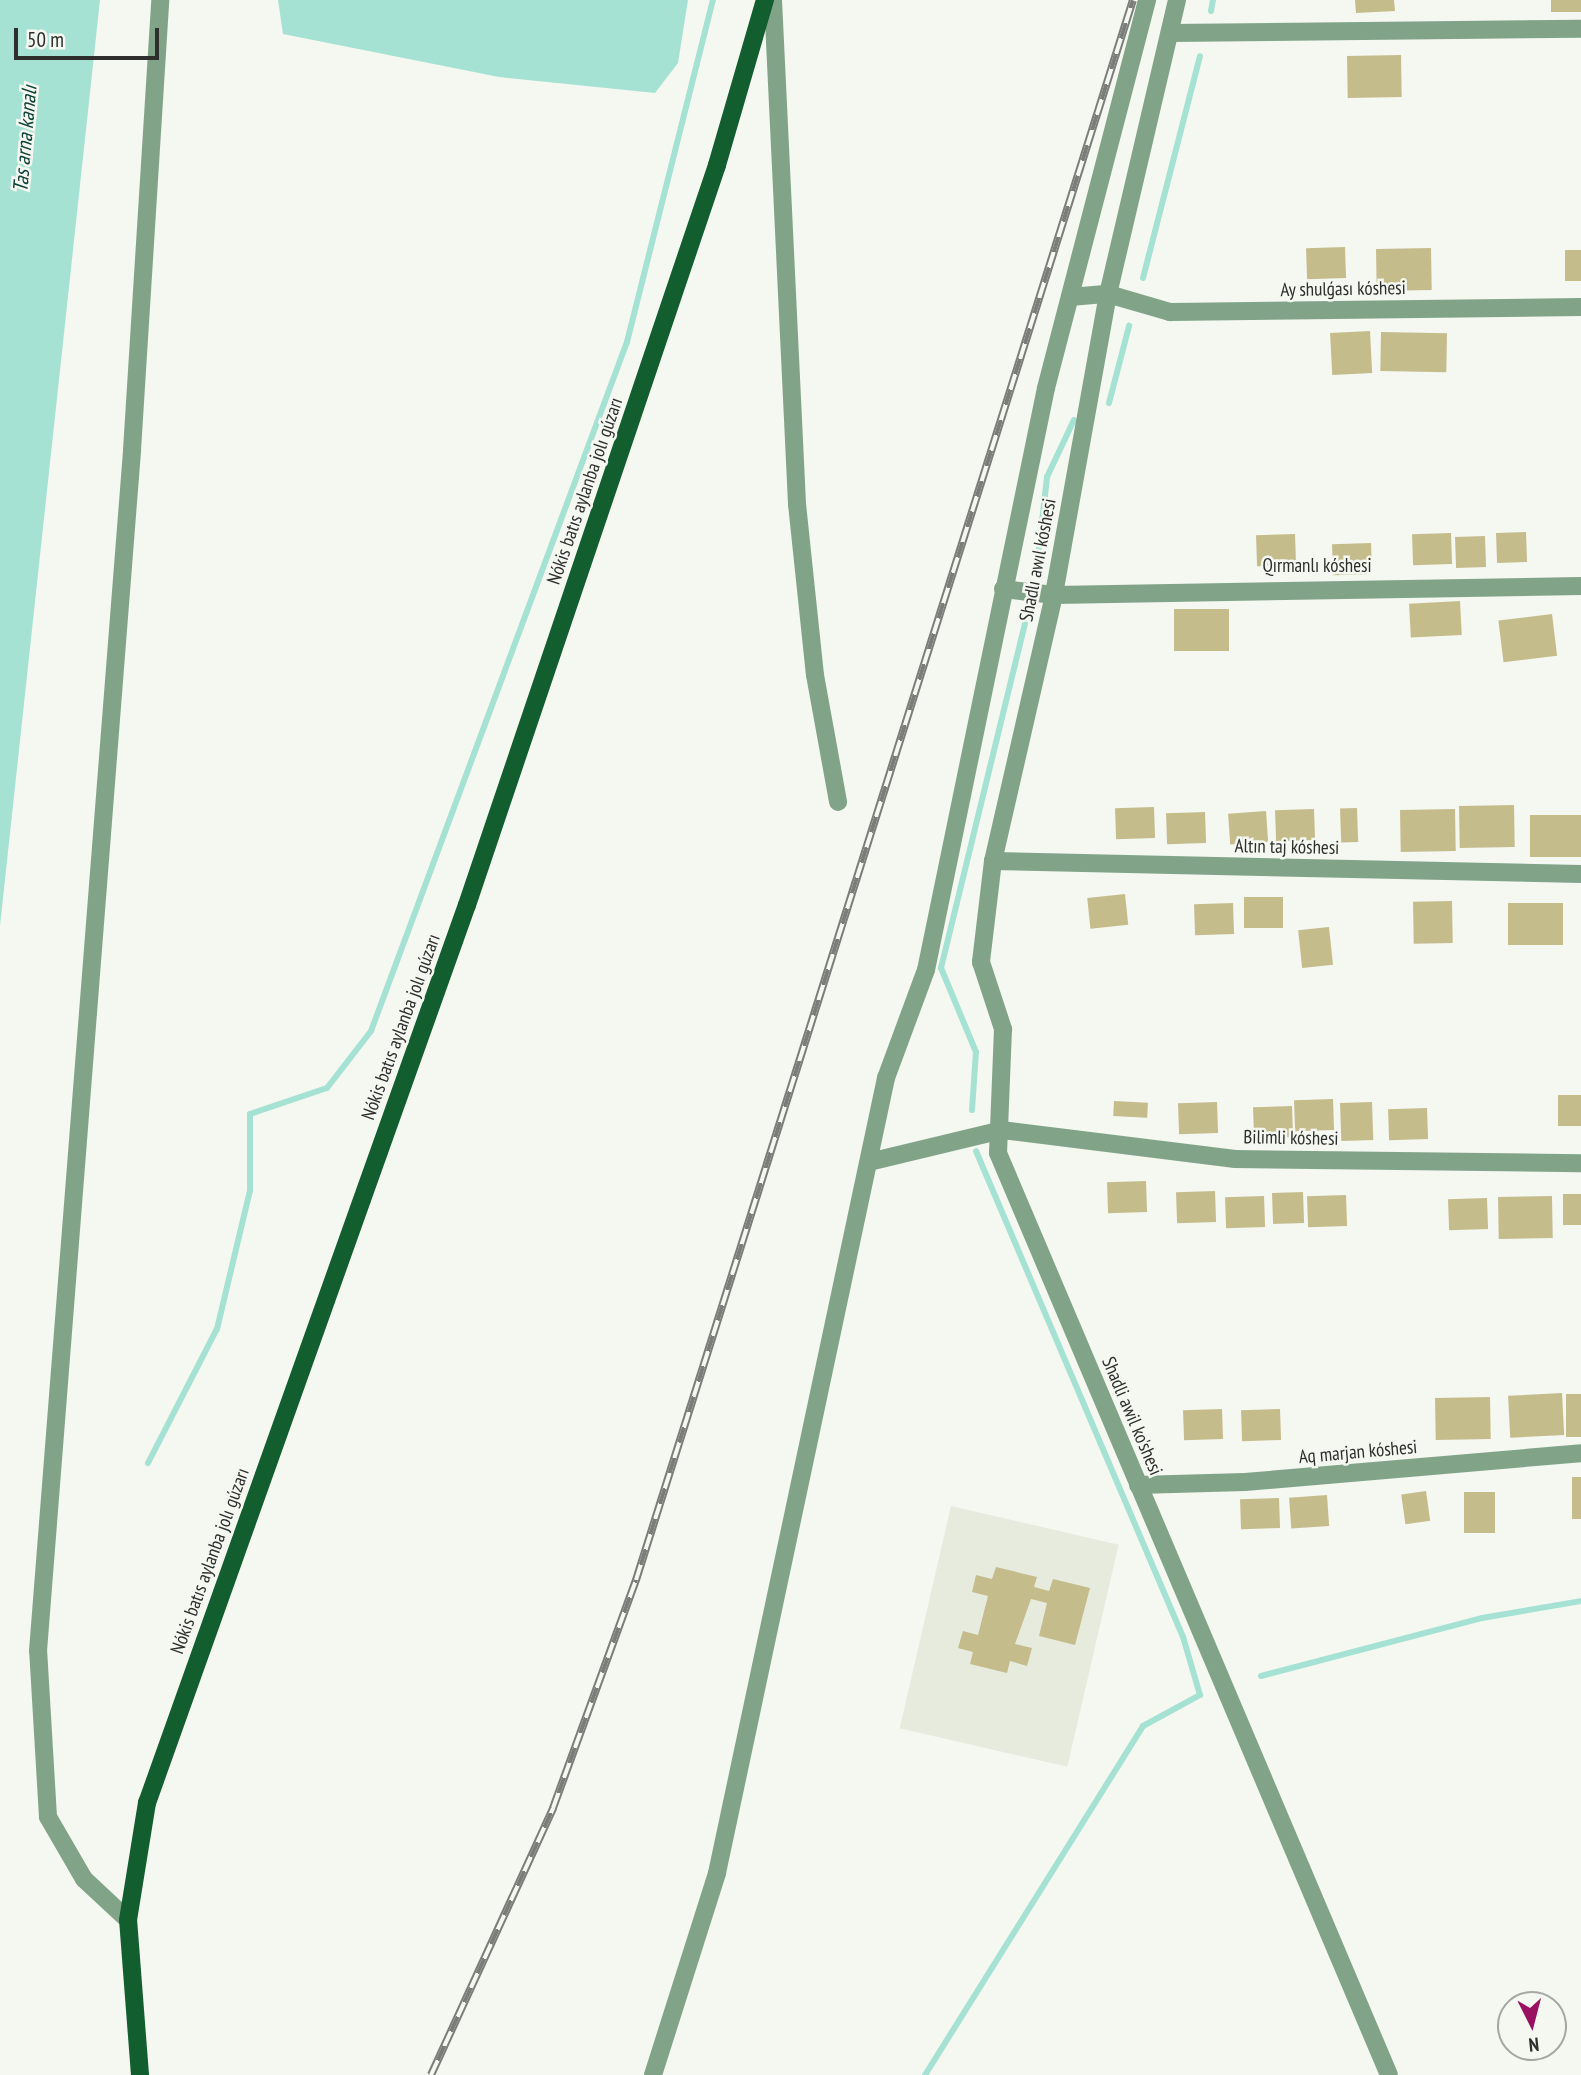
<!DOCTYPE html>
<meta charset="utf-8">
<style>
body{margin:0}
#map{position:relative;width:1581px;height:2075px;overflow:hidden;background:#f5f7f1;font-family:"PT Sans Narrow",sans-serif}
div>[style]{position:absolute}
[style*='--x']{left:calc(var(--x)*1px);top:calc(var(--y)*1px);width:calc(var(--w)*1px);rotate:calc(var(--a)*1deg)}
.built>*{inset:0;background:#e6ebde;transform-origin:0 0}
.water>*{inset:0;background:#a6e2d3}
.stream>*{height:6px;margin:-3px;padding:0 3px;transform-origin:3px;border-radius:3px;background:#a6e2d3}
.building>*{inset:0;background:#c5bc8c;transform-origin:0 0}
.minor>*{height:18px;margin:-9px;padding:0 9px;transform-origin:9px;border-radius:9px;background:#81a488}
.major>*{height:18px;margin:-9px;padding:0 9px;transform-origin:9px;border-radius:9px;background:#125e2f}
.rail>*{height:8px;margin-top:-4px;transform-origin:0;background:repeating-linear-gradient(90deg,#f5f7f1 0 16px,#7b7d79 0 32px);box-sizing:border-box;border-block:2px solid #7b7d79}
span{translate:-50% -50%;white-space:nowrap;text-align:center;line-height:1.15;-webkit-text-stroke:5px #f5f7f1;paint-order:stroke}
.street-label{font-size:19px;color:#2e2f2d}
.water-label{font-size:21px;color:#0e4239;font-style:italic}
.north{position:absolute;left:1497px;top:1991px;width:70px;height:70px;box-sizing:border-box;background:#f5f7f1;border:2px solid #a5a7a3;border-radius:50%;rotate:174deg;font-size:19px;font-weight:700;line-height:28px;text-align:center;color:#2e2f2d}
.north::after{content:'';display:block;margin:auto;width:24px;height:32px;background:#9b1162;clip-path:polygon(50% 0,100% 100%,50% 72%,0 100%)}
.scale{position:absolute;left:14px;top:28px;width:145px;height:32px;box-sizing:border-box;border:4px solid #2e2f2d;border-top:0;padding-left:9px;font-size:21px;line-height:24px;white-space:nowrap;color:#2e2f2d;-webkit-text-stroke:5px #f5f7f1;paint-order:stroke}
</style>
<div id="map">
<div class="built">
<div style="left:951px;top:1506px;width:172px;height:228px;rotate:13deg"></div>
</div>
<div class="water">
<div style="clip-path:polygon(0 0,100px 0,0 926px)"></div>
<div style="clip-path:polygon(278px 0,688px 0,678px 63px,655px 93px,499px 77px,283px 34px)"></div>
</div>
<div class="stream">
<div style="--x:1211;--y:11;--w:11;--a:-80"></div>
<div style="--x:1143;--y:278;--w:229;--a:-75.6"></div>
<div style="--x:1109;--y:403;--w:80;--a:-75.4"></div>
<div style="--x:1036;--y:574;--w:98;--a:-83.5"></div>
<div style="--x:1047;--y:477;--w:63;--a:-64.7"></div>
<div style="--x:972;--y:1110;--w:58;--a:-86.1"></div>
<div style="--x:976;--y:1052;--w:91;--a:-112.6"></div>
<div style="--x:941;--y:968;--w:376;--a:-76.3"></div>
<div style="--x:148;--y:1463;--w:151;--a:-62.8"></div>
<div style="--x:217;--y:1329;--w:142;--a:-76.6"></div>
<div style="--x:250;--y:1191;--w:77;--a:-90"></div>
<div style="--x:250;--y:1114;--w:81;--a:-18.7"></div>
<div style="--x:327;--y:1088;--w:72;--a:-52.3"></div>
<div style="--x:371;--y:1031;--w:735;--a:-69.62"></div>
<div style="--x:627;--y:342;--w:353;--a:-75.9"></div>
<div style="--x:1261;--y:1676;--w:228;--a:-14.7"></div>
<div style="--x:1482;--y:1618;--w:100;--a:-9.7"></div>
<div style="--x:925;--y:2075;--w:411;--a:-58"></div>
<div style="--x:1143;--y:1726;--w:65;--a:-28.5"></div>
<div style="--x:1200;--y:1695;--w:60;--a:-106.3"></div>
<div style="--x:1183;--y:1637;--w:528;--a:-113.07"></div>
</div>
<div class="building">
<div style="clip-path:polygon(1355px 0,1394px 0,1395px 11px,1356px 13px)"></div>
<div style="left:1551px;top:0;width:30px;height:12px"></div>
<div style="left:1401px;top:55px;width:42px;height:54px;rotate:89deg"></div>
<div style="left:1345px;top:247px;width:31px;height:39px;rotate:88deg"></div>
<div style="left:1431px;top:248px;width:42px;height:55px;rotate:89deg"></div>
<div style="left:1565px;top:250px;width:16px;height:31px"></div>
<div style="left:1370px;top:331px;width:42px;height:40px;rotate:87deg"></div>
<div style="left:1381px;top:332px;width:66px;height:39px;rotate:1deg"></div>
<div style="left:1526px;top:532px;width:30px;height:30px;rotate:88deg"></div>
<div style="left:1451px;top:533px;width:31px;height:39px;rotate:88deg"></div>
<div style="left:1295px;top:534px;width:31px;height:39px;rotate:88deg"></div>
<div style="left:1485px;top:536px;width:31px;height:30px;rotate:88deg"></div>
<div style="left:1371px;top:543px;width:31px;height:39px;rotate:88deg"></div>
<div style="left:1460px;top:601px;width:34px;height:51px;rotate:87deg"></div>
<div style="left:1229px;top:609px;width:42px;height:55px;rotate:90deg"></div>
<div style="left:1552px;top:614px;width:42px;height:54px;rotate:83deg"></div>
<div style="left:1514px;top:805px;width:42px;height:55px;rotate:89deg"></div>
<div style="left:1154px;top:807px;width:31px;height:39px;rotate:88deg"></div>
<div style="left:1357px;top:808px;width:34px;height:17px;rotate:88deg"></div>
<div style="left:1314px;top:809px;width:31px;height:39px;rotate:88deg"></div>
<div style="left:1455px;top:809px;width:42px;height:55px;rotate:89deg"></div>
<div style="left:1266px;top:811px;width:31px;height:38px;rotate:86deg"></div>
<div style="left:1205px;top:812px;width:31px;height:39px;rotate:88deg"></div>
<div style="left:1581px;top:815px;width:42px;height:51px;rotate:90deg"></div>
<div style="left:1125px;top:894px;width:31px;height:38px;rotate:84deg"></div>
<div style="left:1244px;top:897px;width:39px;height:31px"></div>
<div style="left:1452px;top:901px;width:42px;height:39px;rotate:89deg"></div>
<div style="left:1233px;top:903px;width:31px;height:39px;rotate:88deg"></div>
<div style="left:1563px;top:903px;width:42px;height:55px;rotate:90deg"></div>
<div style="left:1329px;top:927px;width:38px;height:31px;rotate:84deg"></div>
<div style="left:1581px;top:1095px;width:31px;height:23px;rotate:90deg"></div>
<div style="left:1333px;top:1099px;width:31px;height:39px;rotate:88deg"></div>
<div style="left:1114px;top:1101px;width:34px;height:15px;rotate:3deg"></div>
<div style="left:1217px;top:1102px;width:31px;height:39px;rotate:88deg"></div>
<div style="left:1372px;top:1102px;width:38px;height:32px;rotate:88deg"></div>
<div style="left:1292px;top:1106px;width:31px;height:39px;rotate:88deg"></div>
<div style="left:1427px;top:1108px;width:31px;height:39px;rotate:88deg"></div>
<div style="left:1146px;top:1181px;width:31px;height:39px;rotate:88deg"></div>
<div style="left:1215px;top:1191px;width:31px;height:39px;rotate:88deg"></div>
<div style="left:1303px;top:1192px;width:31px;height:31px;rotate:88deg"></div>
<div style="left:1581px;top:1194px;width:31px;height:18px;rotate:90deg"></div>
<div style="left:1346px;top:1195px;width:31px;height:39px;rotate:88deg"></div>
<div style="left:1264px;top:1196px;width:31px;height:39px;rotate:88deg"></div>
<div style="left:1552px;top:1196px;width:42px;height:54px;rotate:89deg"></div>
<div style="left:1487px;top:1198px;width:31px;height:39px;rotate:88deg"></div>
<div style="left:1562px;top:1393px;width:42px;height:54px;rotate:87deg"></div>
<div style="left:1581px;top:1394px;width:43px;height:15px;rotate:90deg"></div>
<div style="left:1490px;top:1397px;width:42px;height:55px;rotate:89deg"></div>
<div style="left:1222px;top:1409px;width:30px;height:39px;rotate:88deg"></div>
<div style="left:1280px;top:1409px;width:31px;height:39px;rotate:88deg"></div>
<div style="left:1572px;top:1477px;width:9px;height:42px"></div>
<div style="left:1426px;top:1491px;width:30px;height:25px;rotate:82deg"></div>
<div style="left:1464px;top:1492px;width:31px;height:41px"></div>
<div style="left:1327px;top:1495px;width:31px;height:38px;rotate:86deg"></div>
<div style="left:1279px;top:1498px;width:30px;height:39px;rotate:88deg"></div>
<div style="clip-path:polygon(996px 1567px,1037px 1577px,1034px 1587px,1049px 1591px,1053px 1579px,1090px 1588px,1075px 1645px,1039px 1636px,1047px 1603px,1031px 1599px,1015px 1644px,1032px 1648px,1027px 1666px,1010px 1661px,1007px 1673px,970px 1664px,973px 1652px,958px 1648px,963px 1631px,978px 1635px,988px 1596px,972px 1592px,976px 1575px,992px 1579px)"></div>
</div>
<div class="minor">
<div style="--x:773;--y:0;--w:505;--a:87.27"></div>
<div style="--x:797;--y:504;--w:172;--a:84"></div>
<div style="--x:815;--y:675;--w:129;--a:79.7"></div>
<div style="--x:1177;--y:0;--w:302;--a:103.2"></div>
<div style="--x:1108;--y:294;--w:306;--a:100.2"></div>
<div style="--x:1054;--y:595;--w:273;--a:102.9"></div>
<div style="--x:993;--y:861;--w:102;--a:96.8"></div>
<div style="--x:981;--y:962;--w:71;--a:71.8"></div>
<div style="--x:1003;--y:1029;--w:124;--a:92.3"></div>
<div style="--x:998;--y:1153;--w:1001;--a:67.02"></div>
<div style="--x:1170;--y:33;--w:411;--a:-0.6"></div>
<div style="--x:1070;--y:297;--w:38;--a:-5"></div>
<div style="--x:1108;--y:294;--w:65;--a:16.2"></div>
<div style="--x:1170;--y:312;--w:411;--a:-0.7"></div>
<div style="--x:1003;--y:589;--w:51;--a:6.7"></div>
<div style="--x:1054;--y:595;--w:527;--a:-0.98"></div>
<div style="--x:993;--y:861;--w:588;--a:1.27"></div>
<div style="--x:869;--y:1162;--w:137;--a:-13.5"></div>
<div style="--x:1002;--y:1130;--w:235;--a:7.1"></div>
<div style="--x:1235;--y:1159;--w:346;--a:0.7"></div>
<div style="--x:1138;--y:1485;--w:107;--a:-1.6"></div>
<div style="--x:1245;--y:1482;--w:337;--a:-4.9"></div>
<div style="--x:128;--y:1920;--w:60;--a:-137"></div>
<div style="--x:84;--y:1879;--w:72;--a:-120.1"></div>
<div style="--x:48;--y:1817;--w:166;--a:-93.4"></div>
<div style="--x:38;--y:1651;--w:1205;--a:-85.52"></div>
<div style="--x:132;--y:450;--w:451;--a:-86.4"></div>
<div style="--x:653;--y:2075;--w:212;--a:-72.4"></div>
<div style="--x:717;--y:1873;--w:813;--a:-78"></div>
<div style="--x:886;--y:1078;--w:115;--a:-69.7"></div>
<div style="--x:926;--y:970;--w:594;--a:-78.35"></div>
<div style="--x:1046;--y:388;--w:401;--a:-75.4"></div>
</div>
<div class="major">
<div style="--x:140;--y:2075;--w:155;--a:-94.4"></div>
<div style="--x:128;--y:1920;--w:119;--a:-80.8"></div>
<div style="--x:147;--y:1803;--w:953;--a:-70.39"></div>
<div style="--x:467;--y:905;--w:781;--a:-71.33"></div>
<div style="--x:717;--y:165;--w:172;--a:-73.8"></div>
</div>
<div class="rail">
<div style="--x:431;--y:2075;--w:294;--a:-65.4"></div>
<div style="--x:553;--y:1808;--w:243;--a:-70"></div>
<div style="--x:636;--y:1580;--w:1656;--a:-72.54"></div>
</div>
<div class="street-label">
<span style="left:1343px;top:289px;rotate:-1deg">Ay shulǵası kóshesi</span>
<span style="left:585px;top:491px;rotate:-71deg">Nókis batıs aylanba jolı gúzarı</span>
<span style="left:1038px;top:560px;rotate:-79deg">Shadlı awıl kóshesi</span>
<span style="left:1317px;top:566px">Qırmanlı kóshesi</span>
<span style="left:1287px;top:847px;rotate:1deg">Altın taj kóshesi</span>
<span style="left:401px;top:1027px;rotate:-70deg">Nókis batıs aylanba jolı gúzarı</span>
<span style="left:1291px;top:1138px;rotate:1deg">Bilimli kóshesi</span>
<span style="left:1132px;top:1416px;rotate:67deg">Shadli awil ko'shesi</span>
<span style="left:1358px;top:1452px;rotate:-5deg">Aq marjan kóshesi</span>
<span style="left:210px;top:1561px;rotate:-70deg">Nókis batıs aylanba jolı gúzarı</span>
</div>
<div class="water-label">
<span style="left:25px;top:139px;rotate:-85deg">Tas arna kanalı</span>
</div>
<div class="north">N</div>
<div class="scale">50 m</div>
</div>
